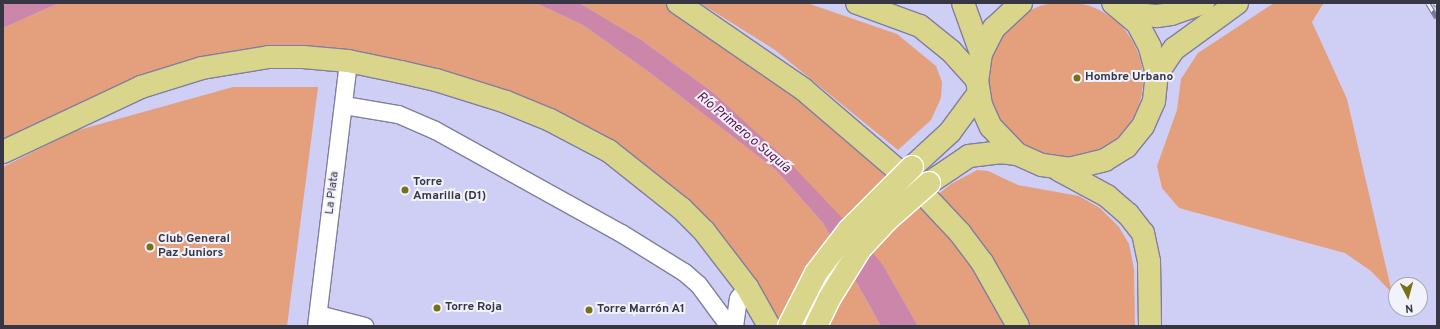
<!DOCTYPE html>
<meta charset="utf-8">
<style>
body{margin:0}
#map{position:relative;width:1440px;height:329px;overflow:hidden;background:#cfcef4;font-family:Overpass,sans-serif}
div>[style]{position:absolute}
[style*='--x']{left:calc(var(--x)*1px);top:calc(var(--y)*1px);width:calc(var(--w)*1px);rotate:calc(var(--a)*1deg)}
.green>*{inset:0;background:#e49f7d}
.round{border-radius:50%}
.water>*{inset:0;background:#cb86aa}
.roads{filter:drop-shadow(1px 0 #807ea1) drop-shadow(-1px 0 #807ea1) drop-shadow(0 1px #807ea1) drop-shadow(0 -1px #807ea1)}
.street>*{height:17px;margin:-8.5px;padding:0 8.5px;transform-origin:8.5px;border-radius:8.5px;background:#fff}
.primary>*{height:22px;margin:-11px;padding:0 11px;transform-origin:11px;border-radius:11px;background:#d9d68c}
.rail>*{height:4.5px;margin-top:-2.25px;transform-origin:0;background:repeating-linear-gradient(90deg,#f2f2fd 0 9px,#77768f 0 18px);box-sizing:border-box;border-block:1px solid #77768f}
.bridges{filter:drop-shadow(1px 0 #fff) drop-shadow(-1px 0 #fff) drop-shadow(0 1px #fff) drop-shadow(0 -1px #fff)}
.primary-bridge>*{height:22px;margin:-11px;padding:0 11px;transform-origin:11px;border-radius:11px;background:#d9d68c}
.dots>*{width:11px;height:11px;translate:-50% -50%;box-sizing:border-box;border:2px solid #f2f2fd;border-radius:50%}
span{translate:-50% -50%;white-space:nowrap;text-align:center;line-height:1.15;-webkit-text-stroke:4px #f2f2fd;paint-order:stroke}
.poi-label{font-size:12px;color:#373645;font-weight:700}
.left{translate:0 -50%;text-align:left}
.street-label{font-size:12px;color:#373645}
.water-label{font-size:13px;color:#5f0b41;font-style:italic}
.frame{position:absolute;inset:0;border:4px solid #373645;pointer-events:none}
.north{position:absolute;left:1388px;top:277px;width:40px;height:40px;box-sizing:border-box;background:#f2f2fd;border:1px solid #a7a7b3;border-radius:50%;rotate:174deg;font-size:11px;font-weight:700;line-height:16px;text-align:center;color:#373645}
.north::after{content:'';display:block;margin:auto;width:14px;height:18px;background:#757114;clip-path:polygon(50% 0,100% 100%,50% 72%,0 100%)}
</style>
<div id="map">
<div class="green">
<div class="round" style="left:987px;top:2px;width:156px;height:156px"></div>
<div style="clip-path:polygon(59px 3px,536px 3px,583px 25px,649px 72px,776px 170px,823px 223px,881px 326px,769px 326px,728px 259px,581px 136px,348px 61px,202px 68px,3px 152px,3px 28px)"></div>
<div style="clip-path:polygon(579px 3px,678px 3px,914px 184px,1018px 326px,918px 326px,883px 265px,711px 91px,640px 39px)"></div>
<div style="clip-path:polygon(700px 3px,807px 3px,897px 34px,936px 66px,942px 82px,941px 98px,931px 120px,898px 150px,775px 50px)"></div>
<div style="clip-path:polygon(1274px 3px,1323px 4px,1312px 22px,1347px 99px,1392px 293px,1371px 271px,1345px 253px,1179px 208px,1162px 188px,1157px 166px,1177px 110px,1181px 79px,1198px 53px)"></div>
<div style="clip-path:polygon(233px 87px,318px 87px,287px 326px,3px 326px,3px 167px,75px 131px)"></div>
<div style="clip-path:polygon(977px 170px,988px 171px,1018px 185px,1079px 196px,1100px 208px,1119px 227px,1129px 244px,1134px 269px,1135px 326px,1029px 326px,936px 196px,951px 184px)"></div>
</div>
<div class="water">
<div style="clip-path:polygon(8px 3px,59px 3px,3px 28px,3px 5px)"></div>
<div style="clip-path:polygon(536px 3px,579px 3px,640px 39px,711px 91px,789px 162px,846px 222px,883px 265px,918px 326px,881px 326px,823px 223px,776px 170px,649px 72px,583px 25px)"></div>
</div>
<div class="roads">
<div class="street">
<div style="--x:344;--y:105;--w:55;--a:9.5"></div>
<div style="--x:398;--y:114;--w:40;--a:23.4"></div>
<div style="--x:435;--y:130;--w:213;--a:29"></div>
<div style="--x:621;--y:233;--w:74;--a:31.8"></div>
<div style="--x:684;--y:272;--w:18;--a:41"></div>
<div style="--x:698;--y:284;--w:52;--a:53.6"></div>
<div style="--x:318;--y:314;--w:48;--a:14.6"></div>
<div style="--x:316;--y:326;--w:267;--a:-83.1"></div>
<div style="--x:734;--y:326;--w:28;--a:-82"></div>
<div style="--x:738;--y:298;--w:14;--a:-51"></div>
</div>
<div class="primary">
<div style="--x:678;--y:3;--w:152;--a:34.5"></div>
<div style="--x:803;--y:89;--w:146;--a:40.6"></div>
<div style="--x:914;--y:184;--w:67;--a:46.8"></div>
<div style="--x:960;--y:233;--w:36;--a:53"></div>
<div style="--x:982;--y:262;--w:73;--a:60.6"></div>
<div style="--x:857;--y:3;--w:67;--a:20.1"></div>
<div style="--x:920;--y:26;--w:40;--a:39"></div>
<div style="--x:951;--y:51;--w:39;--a:48"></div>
<div style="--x:963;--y:3;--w:53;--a:70.2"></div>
<div style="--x:1021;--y:3;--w:37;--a:137"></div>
<div style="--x:994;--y:28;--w:28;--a:117"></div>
<div style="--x:981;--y:53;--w:27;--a:98"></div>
<div style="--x:977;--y:80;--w:25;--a:81"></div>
<div style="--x:981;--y:105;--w:24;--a:66"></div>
<div style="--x:991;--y:127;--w:37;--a:46"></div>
<div style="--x:1017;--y:154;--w:27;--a:24"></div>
<div style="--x:1042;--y:165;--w:27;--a:8"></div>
<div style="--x:1069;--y:169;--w:37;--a:-14"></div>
<div style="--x:1105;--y:160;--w:25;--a:-32"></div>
<div style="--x:1126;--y:147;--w:27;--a:-51"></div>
<div style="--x:1143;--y:126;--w:27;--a:-66"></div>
<div style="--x:1154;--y:101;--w:27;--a:-84"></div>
<div style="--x:1157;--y:74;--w:28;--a:-105"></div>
<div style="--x:1150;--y:47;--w:27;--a:-118"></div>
<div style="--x:1137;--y:23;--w:31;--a:-140"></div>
<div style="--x:1127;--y:13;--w:30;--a:6"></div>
<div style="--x:1157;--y:16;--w:14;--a:-8"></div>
<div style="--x:1171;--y:14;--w:34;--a:-19"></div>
<div style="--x:1157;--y:74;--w:30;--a:-56"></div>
<div style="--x:1174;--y:49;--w:78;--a:-36.1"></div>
<div style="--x:3;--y:152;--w:153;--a:-25.2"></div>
<div style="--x:141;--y:87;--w:64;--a:-17.3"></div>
<div style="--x:202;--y:68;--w:68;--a:-9.3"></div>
<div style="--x:269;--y:57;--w:34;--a:0"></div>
<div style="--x:303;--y:57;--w:45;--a:5.1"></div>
<div style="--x:348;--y:61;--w:54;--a:11.7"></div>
<div style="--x:401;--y:72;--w:36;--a:13"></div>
<div style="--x:436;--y:80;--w:73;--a:17.4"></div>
<div style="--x:506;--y:102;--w:48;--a:22.2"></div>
<div style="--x:550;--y:120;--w:67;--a:27.7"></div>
<div style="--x:609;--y:151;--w:93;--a:38.5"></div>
<div style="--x:682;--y:209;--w:31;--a:45"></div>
<div style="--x:704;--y:231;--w:71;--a:52.5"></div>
<div style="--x:747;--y:287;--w:45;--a:60.6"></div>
<div style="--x:912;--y:167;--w:52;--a:-42.6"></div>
<div style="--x:950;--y:132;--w:47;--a:-53.6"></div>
<div style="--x:1059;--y:170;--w:55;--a:28.4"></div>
<div style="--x:1107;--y:196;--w:28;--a:41"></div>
<div style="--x:1128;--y:214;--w:24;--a:52"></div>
<div style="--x:1143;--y:233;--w:30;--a:78"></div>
<div style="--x:1149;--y:262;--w:64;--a:89.1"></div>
<div style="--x:929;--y:183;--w:48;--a:-34"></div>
<div style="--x:969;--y:156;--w:31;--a:-7"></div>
<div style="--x:1000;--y:152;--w:17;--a:7"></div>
</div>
</div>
<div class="rail">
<div style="--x:1428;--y:3;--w:17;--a:59"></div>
<div style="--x:1435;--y:3;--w:3;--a:45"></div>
</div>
<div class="bridges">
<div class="primary-bridge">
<div style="--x:789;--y:326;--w:59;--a:-63"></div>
<div style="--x:816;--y:273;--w:54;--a:-52.5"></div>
<div style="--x:849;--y:230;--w:89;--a:-45"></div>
<div style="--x:816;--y:326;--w:30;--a:-64"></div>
<div style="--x:829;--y:299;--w:59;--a:-58.2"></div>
<div style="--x:860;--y:249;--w:40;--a:-47"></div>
<div style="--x:887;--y:220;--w:56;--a:-41.4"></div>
</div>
</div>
<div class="dots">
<div style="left:1077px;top:78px;background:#757114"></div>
<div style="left:405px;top:190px;background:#757114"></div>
<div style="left:150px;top:247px;background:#757114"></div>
<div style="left:437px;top:308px;background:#757114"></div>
<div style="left:589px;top:310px;background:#757114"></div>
</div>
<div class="poi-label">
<span class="left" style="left:1085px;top:78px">Hombre Urbano</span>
<span class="left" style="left:413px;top:190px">Torre<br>Amarilla (D1)</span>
<span class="left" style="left:158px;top:247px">Club General<br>Paz Juniors</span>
<span class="left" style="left:445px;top:308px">Torre Roja</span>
<span class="left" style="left:597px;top:310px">Torre Marrón A1</span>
</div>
<div class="street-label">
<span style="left:333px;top:193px;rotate:-83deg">La Plata</span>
</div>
<div class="water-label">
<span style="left:743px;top:133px;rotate:40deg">Río Primero o Suquía</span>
</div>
<div class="frame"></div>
<div class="north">N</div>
</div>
